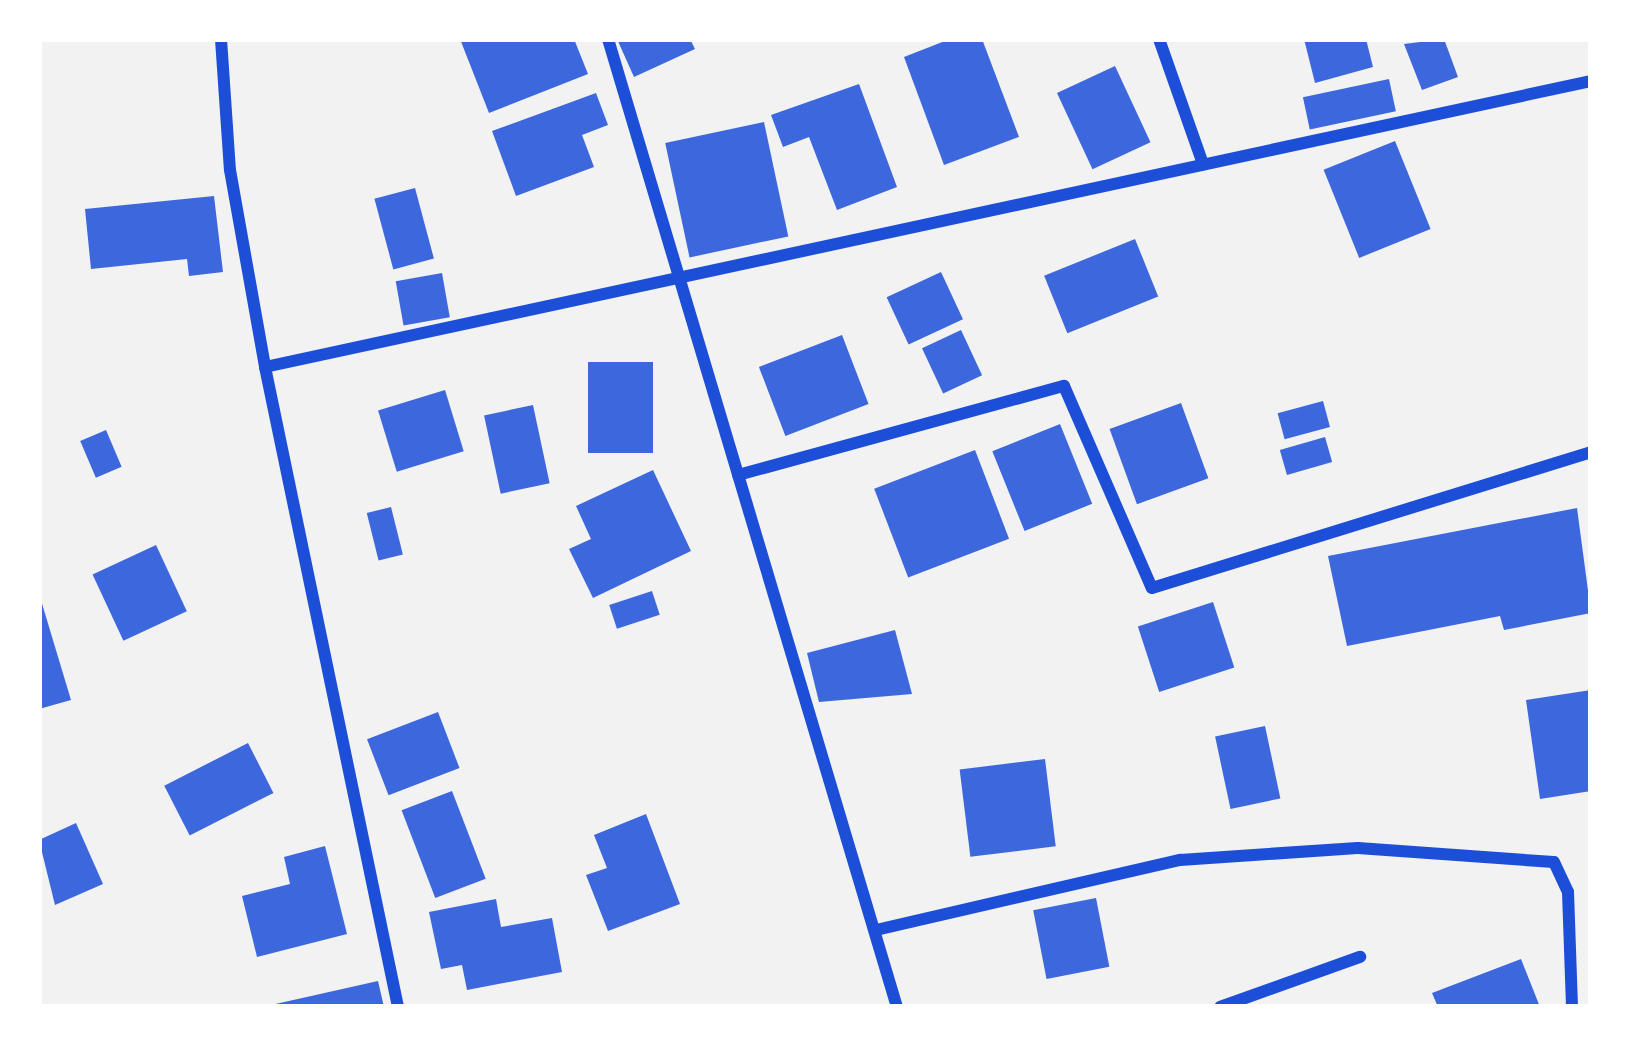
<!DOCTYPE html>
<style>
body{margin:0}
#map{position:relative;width:1630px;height:1046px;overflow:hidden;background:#f2f2f2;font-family:"Fira Sans",sans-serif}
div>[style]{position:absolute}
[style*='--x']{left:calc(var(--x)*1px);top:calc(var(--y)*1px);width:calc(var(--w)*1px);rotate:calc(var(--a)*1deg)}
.building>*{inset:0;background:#3d67dc;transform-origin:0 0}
.minor>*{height:12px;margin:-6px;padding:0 6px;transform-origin:6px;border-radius:6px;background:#1d4ed8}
span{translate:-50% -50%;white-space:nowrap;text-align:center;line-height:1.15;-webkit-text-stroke:9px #fff;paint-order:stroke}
.frame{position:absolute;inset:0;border:42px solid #fff;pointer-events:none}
</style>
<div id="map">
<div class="building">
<div style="clip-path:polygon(460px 39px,574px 39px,588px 74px,489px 113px)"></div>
<div style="clip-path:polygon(617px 39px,690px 39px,695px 49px,634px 77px)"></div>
<div style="clip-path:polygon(950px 39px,982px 39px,1019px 137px,944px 165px,904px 57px)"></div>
<div style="clip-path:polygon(1304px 39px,1366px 39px,1373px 67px,1315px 83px)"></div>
<div style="clip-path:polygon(1444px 39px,1458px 77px,1422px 90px,1404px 44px)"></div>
<div style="left:1115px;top:66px;width:84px;height:64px;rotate:65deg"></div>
<div style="left:1389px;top:79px;width:33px;height:88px;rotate:78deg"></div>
<div style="clip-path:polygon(859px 84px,897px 187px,837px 210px,809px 137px,783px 147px,771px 115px)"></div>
<div style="clip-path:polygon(596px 93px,608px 125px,582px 135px,594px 167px,516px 196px,492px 131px)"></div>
<div style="left:764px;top:122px;width:117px;height:101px;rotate:78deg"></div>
<div style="left:1395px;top:141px;width:95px;height:77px;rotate:68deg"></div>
<div style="left:415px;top:188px;width:73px;height:42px;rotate:75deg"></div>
<div style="clip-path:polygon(214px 196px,223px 272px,189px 276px,187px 259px,91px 269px,85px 209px)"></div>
<div style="left:1135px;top:239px;width:62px;height:98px;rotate:68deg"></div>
<div style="left:941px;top:272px;width:52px;height:60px;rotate:65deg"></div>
<div style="left:442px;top:273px;width:45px;height:47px;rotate:80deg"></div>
<div style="left:961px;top:330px;width:50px;height:43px;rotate:65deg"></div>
<div style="left:842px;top:335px;width:74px;height:89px;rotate:69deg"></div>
<div style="left:588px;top:362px;width:65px;height:91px"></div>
<div style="left:445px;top:390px;width:64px;height:70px;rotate:73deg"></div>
<div style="left:1323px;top:401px;width:27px;height:47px;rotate:75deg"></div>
<div style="left:1181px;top:403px;width:80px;height:76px;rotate:70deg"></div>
<div style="left:533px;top:405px;width:80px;height:50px;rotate:78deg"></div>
<div style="left:1060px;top:424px;width:86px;height:73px;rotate:68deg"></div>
<div style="left:106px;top:430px;width:40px;height:28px;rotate:67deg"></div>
<div style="left:1325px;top:437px;width:26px;height:47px;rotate:74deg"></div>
<div style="left:975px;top:450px;width:95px;height:108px;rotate:69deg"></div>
<div style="clip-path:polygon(653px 470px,691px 551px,593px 598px,569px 549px,591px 539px,576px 506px)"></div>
<div style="left:391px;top:507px;width:49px;height:25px;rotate:76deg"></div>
<div style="clip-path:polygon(1577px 508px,1591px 613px,1504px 630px,1500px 616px,1347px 646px,1328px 556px)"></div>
<div style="left:156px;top:545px;width:73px;height:70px;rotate:65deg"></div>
<div style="left:652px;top:591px;width:25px;height:45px;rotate:72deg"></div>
<div style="clip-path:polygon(40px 597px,71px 700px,39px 709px,39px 598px)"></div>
<div style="left:1213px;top:602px;width:69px;height:79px;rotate:72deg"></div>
<div style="clip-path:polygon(895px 630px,912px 694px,819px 702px,807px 653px)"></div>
<div style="clip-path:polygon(1591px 690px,1591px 791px,1540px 799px,1526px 700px)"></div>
<div style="left:438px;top:712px;width:60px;height:76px;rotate:69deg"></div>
<div style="left:1265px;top:726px;width:74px;height:51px;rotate:78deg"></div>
<div style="left:248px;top:743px;width:56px;height:94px;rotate:63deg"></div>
<div style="left:1045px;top:759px;width:88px;height:86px;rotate:83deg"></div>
<div style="left:452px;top:791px;width:94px;height:54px;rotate:69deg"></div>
<div style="clip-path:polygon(646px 814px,680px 904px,608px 931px,586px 875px,607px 868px,594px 835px)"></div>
<div style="clip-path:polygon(76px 823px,103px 884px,55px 905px,39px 840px)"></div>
<div style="clip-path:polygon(325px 846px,347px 934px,257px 957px,242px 896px,290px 884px,284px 857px)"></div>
<div style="left:1096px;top:898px;width:70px;height:64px;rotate:79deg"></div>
<div style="clip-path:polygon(496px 899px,501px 927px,552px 918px,562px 972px,467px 990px,462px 965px,441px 969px,429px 912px)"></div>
<div style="clip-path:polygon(1521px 959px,1540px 1007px,1438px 1007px,1432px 993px)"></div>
<div style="clip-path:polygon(378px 981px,384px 1007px,272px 1007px,271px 1005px)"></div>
</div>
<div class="minor">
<div style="--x:221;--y:39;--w:131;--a:86.1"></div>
<div style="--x:230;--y:170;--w:200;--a:79.9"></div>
<div style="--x:265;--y:367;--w:654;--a:78.26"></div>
<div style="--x:608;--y:39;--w:1010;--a:73.38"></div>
<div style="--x:1159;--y:39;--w:133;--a:70.6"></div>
<div style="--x:265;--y:367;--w:1356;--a:-12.17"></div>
<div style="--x:738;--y:475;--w:338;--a:-15.3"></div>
<div style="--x:1064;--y:386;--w:220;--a:66.5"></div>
<div style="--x:1152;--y:588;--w:460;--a:-17.2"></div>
<div style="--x:876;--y:930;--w:312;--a:-13"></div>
<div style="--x:1180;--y:860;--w:178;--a:-3.9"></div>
<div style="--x:1358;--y:848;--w:196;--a:4.1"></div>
<div style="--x:1554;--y:862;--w:33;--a:65"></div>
<div style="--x:1568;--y:892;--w:115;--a:88"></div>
<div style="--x:1220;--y:1007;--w:149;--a:-19.7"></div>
</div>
<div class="frame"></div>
</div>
